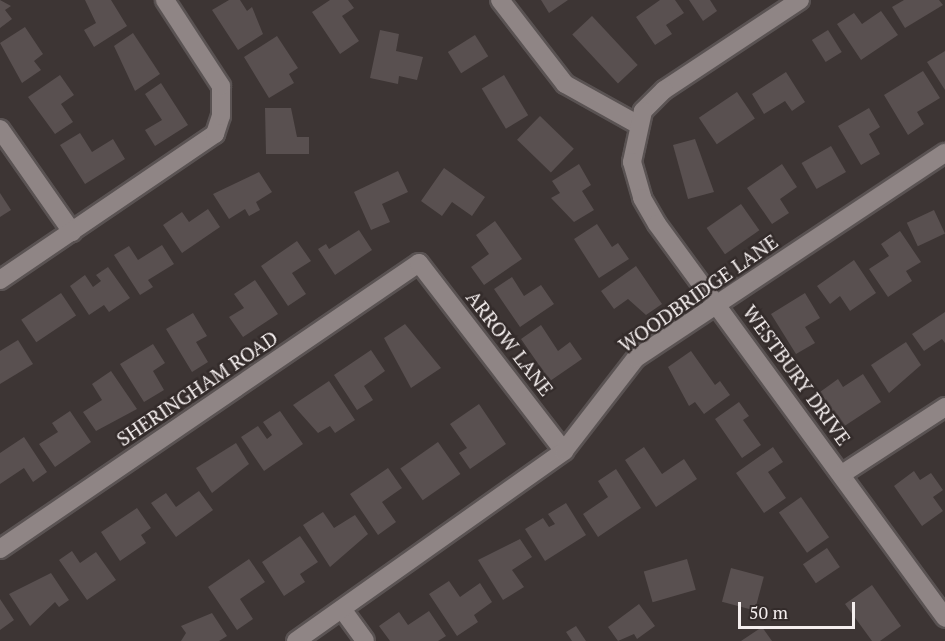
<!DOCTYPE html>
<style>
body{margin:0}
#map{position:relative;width:945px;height:641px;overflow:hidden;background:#3d3534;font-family:"PT Serif",serif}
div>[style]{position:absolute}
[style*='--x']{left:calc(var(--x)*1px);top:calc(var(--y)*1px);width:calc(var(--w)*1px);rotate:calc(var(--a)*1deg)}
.building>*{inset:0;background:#595050;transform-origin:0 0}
.roads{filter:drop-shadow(2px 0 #5a5353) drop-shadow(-2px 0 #5a5353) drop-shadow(0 2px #5a5353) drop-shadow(0 -2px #5a5353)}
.minor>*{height:18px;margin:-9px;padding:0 9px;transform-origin:9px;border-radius:9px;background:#8f8585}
span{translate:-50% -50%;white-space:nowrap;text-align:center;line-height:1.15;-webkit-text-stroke:5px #332b2a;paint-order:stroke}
.street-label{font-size:20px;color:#f4eeee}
.scale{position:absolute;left:738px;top:602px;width:117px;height:27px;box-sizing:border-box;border:3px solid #f4eeee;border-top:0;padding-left:8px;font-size:18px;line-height:21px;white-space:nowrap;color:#f4eeee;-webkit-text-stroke:4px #332b2a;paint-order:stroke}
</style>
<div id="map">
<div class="building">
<div style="clip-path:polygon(0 0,11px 6px,5px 10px,12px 19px,0 28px)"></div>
<div style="clip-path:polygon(85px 0,111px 0,127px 26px,94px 47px,84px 30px,96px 23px)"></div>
<div style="clip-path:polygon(229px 0,240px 0,247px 11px,252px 7px,263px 34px,238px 50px,212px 10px)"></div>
<div style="clip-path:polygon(330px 0,348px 0,354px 8px,342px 16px,359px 41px,340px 54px,312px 12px)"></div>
<div style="clip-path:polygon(541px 0,568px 0,549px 13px)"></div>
<div style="clip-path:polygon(660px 0,675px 0,684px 13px,666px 25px,672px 34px,655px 45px,636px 17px)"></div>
<div style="clip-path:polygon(689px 0,710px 0,717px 11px,703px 21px)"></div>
<div style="clip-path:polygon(904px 0,939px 0,943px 5px,905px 28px,892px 7px)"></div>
<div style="clip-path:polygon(881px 11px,898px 35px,861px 60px,837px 24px,854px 13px,862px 24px)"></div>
<div style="left:592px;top:16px;width:67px;height:27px;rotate:47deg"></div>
<div style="clip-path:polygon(25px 27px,43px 54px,34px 61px,41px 70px,22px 83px,0 43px)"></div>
<div style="clip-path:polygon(380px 30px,399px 34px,396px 51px,423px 57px,417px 80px,399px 76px,398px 84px,370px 78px)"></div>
<div style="left:828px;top:30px;width:26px;height:19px;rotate:58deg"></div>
<div style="clip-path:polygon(133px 33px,160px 74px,135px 91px,114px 46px)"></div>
<div style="left:475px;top:35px;width:25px;height:32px;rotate:58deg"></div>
<div style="clip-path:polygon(277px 36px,298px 68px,289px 74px,294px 83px,269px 98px,244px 57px)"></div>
<div style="clip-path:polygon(945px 51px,945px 90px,927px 62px)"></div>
<div style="clip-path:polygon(923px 71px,940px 98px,917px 112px,924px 124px,908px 135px,884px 95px)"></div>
<div style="clip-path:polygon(786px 72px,805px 102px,792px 111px,785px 101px,764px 114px,752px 94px)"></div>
<div style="clip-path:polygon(60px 75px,74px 95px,61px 104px,73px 122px,55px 134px,28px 97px)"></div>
<div style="left:504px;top:75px;width:47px;height:26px;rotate:59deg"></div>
<div style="clip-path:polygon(161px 83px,188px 125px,155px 146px,145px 130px,162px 120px,145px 94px)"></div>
<div style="left:737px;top:92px;width:32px;height:46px;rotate:56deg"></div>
<div style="clip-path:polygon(265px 108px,291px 108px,297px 137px,309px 137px,309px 154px,266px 154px)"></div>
<div style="clip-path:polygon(869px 108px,880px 127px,869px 134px,880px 154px,861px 165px,838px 126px)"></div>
<div style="left:540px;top:116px;width:47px;height:33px;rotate:44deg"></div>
<div style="clip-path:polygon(80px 133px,92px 152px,113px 139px,125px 159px,85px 184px,60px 145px)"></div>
<div style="clip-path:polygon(695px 139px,714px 192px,688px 199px,673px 145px)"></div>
<div style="left:831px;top:146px;width:30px;height:34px;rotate:60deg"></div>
<div style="clip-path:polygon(579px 164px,591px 185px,582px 191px,594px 210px,574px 222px,551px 198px,560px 193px,552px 181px)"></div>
<div style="clip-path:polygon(782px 164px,797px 187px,780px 199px,789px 213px,772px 224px,747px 188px)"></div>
<div style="clip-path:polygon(444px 168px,485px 197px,472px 216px,452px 202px,442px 216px,421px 201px)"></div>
<div style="clip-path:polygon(398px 171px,408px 192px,382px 204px,390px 222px,371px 230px,354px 192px)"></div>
<div style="clip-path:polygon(259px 172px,272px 192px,256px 202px,260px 210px,249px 216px,245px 209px,229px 219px,213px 194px)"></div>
<div style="clip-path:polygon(0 193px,11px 210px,0 217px)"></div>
<div style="left:741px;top:204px;width:32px;height:42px;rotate:55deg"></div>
<div style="clip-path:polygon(208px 209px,220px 227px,182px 253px,163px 225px,182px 212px,189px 222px)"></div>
<div style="left:934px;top:210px;width:26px;height:30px;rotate:65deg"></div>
<div style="clip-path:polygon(495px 221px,522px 259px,484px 285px,471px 267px,489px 254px,476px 235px)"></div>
<div style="clip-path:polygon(597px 224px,612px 247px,618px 243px,629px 259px,599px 278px,574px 239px)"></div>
<div style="clip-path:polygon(359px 230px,372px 250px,335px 275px,318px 249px,326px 244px,329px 249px)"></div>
<div style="clip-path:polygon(900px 231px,921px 262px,906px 271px,912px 281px,888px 297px,869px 269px,889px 256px,881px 244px)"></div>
<div style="clip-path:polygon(297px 241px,311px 261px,292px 273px,306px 294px,288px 306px,261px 266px)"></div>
<div style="clip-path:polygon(162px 245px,174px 264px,148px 280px,153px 287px,140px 295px,114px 255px,129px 246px,138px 260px)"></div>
<div style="clip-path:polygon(854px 260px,876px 293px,850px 311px,840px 296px,830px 304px,817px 286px)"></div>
<div style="clip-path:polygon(636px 266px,662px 304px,646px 315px,628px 299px,614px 309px,601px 291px)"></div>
<div style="clip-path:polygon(108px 267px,130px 298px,109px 312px,104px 305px,89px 315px,70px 286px,85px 275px,93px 287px,101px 281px,96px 275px)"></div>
<div style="clip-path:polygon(512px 277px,524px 296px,541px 285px,554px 304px,520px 327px,494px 289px)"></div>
<div style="clip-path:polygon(255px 280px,278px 314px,243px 337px,229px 317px,244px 308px,234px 294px)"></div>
<div style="left:61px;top:293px;width:27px;height:48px;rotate:56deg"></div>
<div style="clip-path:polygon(805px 293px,820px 318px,805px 327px,815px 343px,796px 354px,771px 314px)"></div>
<div style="clip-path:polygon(945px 312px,945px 343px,942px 339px,924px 351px,912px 334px)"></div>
<div style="clip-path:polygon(193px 313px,207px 336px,196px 342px,208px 362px,192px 372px,166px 329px)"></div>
<div style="clip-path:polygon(405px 324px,441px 368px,411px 388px,384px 338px)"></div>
<div style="clip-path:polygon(541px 325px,558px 351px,570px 342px,582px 359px,550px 381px,521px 339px)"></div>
<div style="clip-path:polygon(18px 340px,33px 364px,0 384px,0 351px)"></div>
<div style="clip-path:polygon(906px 342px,921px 365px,889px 393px,871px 365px)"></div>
<div style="clip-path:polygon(153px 344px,165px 363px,153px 371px,164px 390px,144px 402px,120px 364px)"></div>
<div style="clip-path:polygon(371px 350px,385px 371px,364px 386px,373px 400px,357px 410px,334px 375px)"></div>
<div style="clip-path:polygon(691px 351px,715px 385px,720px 381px,730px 395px,704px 414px,695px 402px,689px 406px,668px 367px)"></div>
<div style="clip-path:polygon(111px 371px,137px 409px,96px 431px,83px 412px,102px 400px,92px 384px)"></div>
<div style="clip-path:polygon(863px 374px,881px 402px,843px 427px,820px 392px,838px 379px,843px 387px)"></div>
<div style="clip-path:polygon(329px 381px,355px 420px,335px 433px,330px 426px,318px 433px,293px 405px)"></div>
<div style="clip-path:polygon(739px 402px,749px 416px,743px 420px,761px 445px,742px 458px,715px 419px)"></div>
<div style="clip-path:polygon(479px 404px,506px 444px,470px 469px,459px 453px,467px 448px,450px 424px)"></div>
<div style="clip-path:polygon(70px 411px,91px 442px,55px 467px,39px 444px,58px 432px,52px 423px)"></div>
<div style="clip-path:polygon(280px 411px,303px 444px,264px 471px,241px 437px,258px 426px,267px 439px,272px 435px,263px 422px)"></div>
<div style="clip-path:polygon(24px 437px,47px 472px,33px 482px,24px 468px,0 484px,0 453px)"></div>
<div style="left:438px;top:442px;width:39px;height:46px;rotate:55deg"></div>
<div style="clip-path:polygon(236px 443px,249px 464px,212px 493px,196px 468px)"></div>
<div style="clip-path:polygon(644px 447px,662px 474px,684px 459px,697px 479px,656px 507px,625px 460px)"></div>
<div style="clip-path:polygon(773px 447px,783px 462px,768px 472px,786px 498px,764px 513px,736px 473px)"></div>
<div style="clip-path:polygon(388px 468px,402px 488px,382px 502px,396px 522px,378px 535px,350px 494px)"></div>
<div style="clip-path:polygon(616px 469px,641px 508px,598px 537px,583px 514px,608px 497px,598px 481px)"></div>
<div style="clip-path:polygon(914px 471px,920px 480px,931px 473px,943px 490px,933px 497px,943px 511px,922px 526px,894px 486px)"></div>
<div style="clip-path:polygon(199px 491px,213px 510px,176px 537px,151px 503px,166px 493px,176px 507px)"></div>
<div style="left:801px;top:497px;width:49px;height:27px;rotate:55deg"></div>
<div style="clip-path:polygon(566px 503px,586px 535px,545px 561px,525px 529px,543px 518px,549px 527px,555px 524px,548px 514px)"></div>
<div style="clip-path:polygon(137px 508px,151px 528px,141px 535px,146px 543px,120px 561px,101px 532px)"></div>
<div style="clip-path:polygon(323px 512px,334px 528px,355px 515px,368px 534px,330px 567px,303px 525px)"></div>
<div style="clip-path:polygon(300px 536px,318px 562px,300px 574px,305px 582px,284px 596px,262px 562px)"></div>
<div style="clip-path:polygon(520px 539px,532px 557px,512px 570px,524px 587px,503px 600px,478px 560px)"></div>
<div style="left:827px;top:548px;width:23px;height:29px;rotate:56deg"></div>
<div style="clip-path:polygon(72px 551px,80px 563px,96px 552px,116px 580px,87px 600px,59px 560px)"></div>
<div style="clip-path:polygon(249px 559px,265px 582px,240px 599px,253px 619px,237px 630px,208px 587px)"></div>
<div style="left:687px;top:559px;width:32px;height:45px;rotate:74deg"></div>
<div style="left:731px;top:568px;width:34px;height:35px;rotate:15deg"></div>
<div style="clip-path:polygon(51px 573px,69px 600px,59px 607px,55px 602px,30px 626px,9px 594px)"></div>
<div style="clip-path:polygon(449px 581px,460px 597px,480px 583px,492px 602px,474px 615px,478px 622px,457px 636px,429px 594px)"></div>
<div style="clip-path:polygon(872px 585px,901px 626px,880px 641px,872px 641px,845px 604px)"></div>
<div style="clip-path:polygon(0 599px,14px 620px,0 630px)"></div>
<div style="clip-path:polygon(639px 604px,655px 626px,637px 639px,634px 634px,618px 641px,608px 627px)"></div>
<div style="clip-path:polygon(429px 611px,446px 636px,438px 641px,390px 641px,379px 626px,399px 612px,408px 625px)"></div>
<div style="clip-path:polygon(212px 613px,227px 636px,219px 641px,181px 641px,186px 633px,181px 626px)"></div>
<div style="clip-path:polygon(576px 626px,586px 641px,572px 641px,566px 632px)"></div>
<div style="clip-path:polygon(762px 627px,772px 641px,741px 641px)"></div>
</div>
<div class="roads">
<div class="minor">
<div style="--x:500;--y:0;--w:106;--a:52.3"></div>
<div style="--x:565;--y:84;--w:82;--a:29.1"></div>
<div style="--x:800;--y:0;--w:163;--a:146.5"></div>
<div style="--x:664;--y:90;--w:30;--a:135"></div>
<div style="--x:643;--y:111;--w:52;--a:102.2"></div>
<div style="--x:632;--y:162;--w:37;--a:74"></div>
<div style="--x:642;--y:198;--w:30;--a:60"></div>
<div style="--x:657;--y:224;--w:488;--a:53.8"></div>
<div style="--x:0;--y:129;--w:126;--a:55"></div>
<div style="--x:0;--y:280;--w:260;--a:-34.2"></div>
<div style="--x:215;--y:134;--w:19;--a:-72"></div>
<div style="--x:221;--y:116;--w:30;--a:-90"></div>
<div style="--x:221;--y:86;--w:103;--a:-123.1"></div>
<div style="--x:842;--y:474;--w:123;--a:-33"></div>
<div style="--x:0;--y:549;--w:507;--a:-34.32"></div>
<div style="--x:419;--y:263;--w:237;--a:52.4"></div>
<div style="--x:342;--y:609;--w:39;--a:54"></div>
<div style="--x:296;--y:641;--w:329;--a:-35.3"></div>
<div style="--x:564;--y:451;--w:118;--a:-52.3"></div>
<div style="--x:636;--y:358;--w:371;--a:-33.6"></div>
</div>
</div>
<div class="street-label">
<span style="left:698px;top:293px;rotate:-35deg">WOODBRIDGE LANE</span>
<span style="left:510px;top:343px;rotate:52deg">ARROW LANE</span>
<span style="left:797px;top:375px;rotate:54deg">WESTBURY DRIVE</span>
<span style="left:197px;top:388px;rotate:-34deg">SHERINGHAM ROAD</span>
</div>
<div class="scale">50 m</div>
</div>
